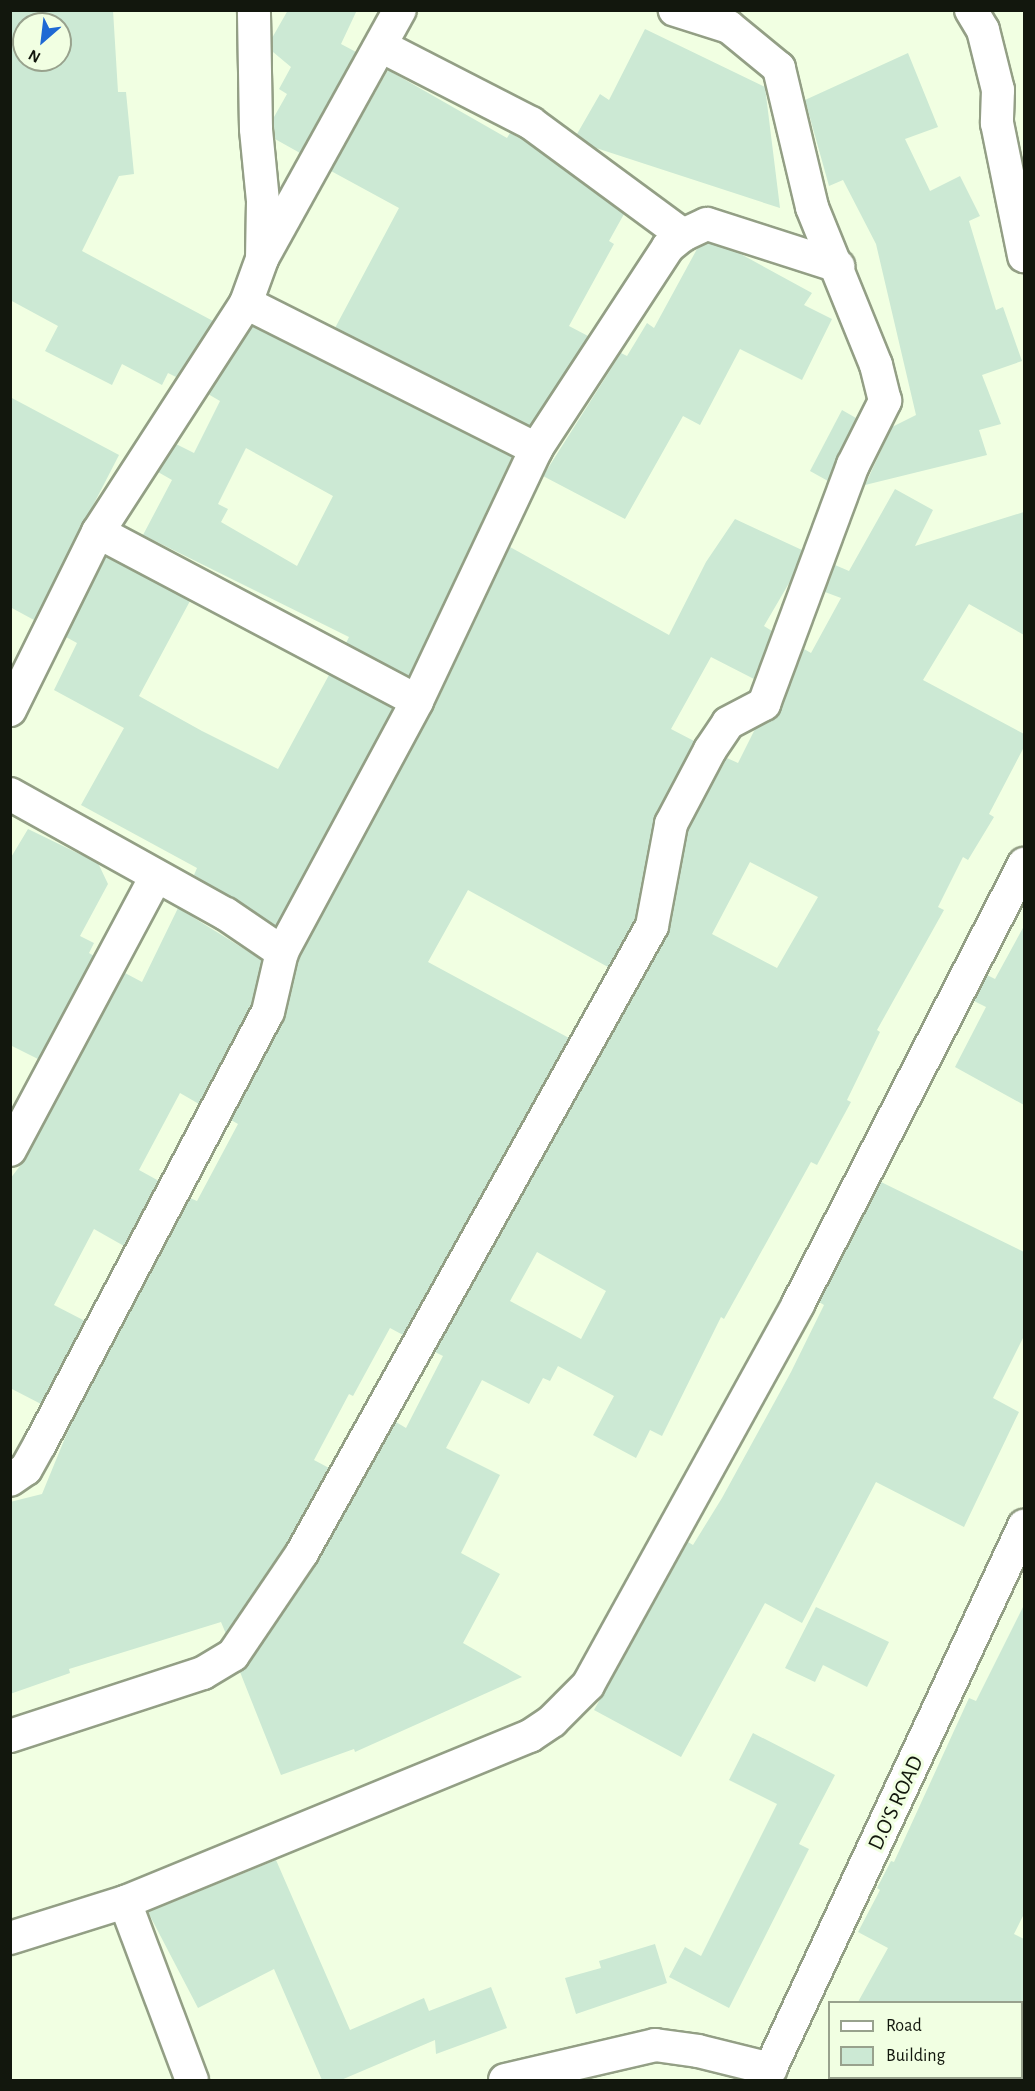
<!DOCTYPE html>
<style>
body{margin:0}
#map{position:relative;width:1035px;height:2091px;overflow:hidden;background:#f1ffe2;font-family:"Alegreya Sans",sans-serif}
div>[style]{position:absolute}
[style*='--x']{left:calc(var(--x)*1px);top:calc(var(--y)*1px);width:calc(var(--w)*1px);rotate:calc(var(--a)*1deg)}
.building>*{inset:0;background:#cce9d4}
.roads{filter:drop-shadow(2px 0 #939f85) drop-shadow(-2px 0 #939f85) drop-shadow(0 2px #939f85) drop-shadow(0 -2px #939f85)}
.street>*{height:32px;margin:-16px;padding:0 16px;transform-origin:16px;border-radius:16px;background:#fff}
span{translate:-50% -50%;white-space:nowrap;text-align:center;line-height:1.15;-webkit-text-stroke:6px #f1ffe2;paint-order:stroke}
.street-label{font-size:22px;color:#12170d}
.frame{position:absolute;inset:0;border:12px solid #12170d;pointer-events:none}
.legend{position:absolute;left:828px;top:2001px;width:195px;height:78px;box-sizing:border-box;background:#f1ffe2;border:2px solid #98a28d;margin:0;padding:8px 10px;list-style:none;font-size:18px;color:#12170d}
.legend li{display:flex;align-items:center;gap:12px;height:30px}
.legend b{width:30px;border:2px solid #98a28d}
.north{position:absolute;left:12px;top:12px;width:60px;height:60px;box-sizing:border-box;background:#f1ffe2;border:2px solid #98a28d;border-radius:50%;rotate:208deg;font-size:16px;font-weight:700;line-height:24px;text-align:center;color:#12170d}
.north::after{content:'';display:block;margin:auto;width:21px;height:27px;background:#1e69d4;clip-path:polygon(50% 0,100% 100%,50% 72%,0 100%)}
</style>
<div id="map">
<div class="building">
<div style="clip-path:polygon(evenodd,10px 10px,113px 10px,118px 92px,126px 92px,134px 174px,119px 176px,82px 251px,213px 321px,176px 377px,168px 373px,162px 385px,122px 364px,112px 385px,45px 351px,58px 326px,10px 300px,10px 10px,24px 24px,60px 24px,60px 60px,24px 60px,24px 24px)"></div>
<div style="clip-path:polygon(288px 10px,357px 10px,341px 44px,356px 52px,300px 153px,275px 139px,274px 128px,274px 117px,287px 94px,279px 89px,291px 67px,273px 52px,272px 38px)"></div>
<div style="clip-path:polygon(645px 29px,765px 87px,780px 208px,593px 147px,577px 134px,600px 94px,609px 100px)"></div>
<div style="clip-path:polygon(908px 53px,938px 127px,905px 139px,930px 191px,960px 176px,980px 216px,969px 221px,996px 310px,1003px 307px,1022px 361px,982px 375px,1001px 424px,979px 430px,987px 455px,865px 485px,892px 427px,916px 415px,876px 244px,843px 180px,829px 186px,805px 100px)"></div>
<div style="clip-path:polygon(388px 70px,507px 138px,510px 133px,530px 144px,624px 214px,609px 241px,614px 244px,569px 326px,588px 336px,530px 426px,335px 328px,399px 208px,331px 171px)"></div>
<div style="clip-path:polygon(708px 243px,737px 252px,812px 293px,804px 305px,832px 319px,802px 380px,740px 349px,700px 425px,683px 416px,625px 519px,543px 476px,621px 353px,627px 356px,647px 323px,654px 328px,697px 249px)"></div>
<div style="clip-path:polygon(evenodd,252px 326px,512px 457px,409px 676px,346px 643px,349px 637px,143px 535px,172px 480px,158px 472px,176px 444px,194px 453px,220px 401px,208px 394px,252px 326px,246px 448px,333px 496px,297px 566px,221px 522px,228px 509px,218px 504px,246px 448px)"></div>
<div style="clip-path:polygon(10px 397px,119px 455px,34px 620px,10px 607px)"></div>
<div style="clip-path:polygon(842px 410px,856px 418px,828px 481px,810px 471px)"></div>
<div style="clip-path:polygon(evenodd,895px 489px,933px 510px,915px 546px,1024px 512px,1024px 635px,969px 604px,923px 680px,1024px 734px,1024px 747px,989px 814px,994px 817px,968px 860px,963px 857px,938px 907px,944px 910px,877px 1030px,880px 1032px,847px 1100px,851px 1102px,817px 1165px,811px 1162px,724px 1319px,721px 1317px,662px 1436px,650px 1430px,636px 1458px,593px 1435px,614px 1396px,558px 1366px,550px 1381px,543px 1378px,529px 1404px,482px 1380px,446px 1448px,500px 1475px,461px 1553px,500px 1574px,463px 1643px,522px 1677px,355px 1752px,354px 1749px,281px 1775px,240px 1672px,317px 1563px,396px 1422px,406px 1428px,443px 1356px,435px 1352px,668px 934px,688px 830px,727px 758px,738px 763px,755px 729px,780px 711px,804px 649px,811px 653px,841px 598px,825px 592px,835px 565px,849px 571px,895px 489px,750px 862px,818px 897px,777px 968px,712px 934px,750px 862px,895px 489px,537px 1252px,606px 1291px,581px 1339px,510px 1301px,537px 1252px)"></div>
<div style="clip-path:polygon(735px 519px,802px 550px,792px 578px,764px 626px,772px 631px,754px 679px,711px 657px,671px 729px,694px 741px,655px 816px,635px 920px,608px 967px,468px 890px,428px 962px,569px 1038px,403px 1335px,390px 1328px,353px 1396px,349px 1394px,314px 1460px,329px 1468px,287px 1544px,226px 1634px,221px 1622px,69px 1669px,70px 1673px,10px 1694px,10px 1502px,42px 1494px,72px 1421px,190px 1198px,197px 1201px,238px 1124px,231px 1120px,284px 1020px,299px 958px,433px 710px,510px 547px,669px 635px,706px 562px)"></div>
<div style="clip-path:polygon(106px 557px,190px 601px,139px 696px,202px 731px,278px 769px,329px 675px,393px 708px,276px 926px,194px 875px,197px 868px,81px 805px,124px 728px,54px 690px,77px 643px,66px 637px)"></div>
<div style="clip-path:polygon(28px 829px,98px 863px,108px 884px,80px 936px,94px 943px,89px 953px,94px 956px,38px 1059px,10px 1045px,10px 859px)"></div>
<div style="clip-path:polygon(178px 908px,262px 960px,251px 1006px,199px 1104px,180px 1093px,139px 1170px,159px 1181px,124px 1246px,94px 1229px,54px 1305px,85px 1321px,41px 1404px,10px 1388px,10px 1179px,26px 1158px,125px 973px,142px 982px)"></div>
<div style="clip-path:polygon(1024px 926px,1024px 1105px,955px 1067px,986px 1007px,974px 1001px,987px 975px,995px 979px)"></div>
<div style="clip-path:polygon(881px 1182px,1024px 1252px,1024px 1336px,993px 1398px,1019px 1412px,964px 1527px,876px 1482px,802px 1623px,765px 1603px,681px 1757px,594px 1710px,688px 1542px,693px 1545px,722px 1498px,791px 1372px,824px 1305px,819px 1302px)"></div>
<div style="clip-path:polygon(1024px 1605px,1024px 1914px,1014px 1934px,1024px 1939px,1024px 2002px,858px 2002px,888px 1948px,858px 1932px,880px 1890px,877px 1888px,891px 1861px,894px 1862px,969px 1698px,976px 1701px)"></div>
<div style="clip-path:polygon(816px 1607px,889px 1642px,867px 1687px,823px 1665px,815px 1682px,785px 1668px)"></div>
<div style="clip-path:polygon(753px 1733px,835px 1775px,799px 1844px,809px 1849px,729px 2008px,669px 1977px,685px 1947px,701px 1956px,777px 1804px,729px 1780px)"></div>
<div style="clip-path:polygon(276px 1860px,350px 2030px,424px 1998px,429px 2011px,491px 1987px,507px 2028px,436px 2054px,435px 2040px,341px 2080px,322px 2080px,274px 1969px,198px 2008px,148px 1912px)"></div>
<div style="clip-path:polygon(655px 1944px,667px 1983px,576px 2014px,565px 1978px,601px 1968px,599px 1961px)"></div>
</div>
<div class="roads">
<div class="street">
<div style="--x:971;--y:10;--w:23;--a:59"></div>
<div style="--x:983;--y:30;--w:62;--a:76"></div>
<div style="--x:998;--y:90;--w:33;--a:92"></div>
<div style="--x:997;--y:123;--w:136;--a:78.5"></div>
<div style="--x:381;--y:46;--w:169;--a:27.2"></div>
<div style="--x:531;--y:123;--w:189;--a:36.4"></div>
<div style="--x:264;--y:255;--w:280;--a:-61"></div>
<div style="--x:246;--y:303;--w:325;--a:26.7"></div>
<div style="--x:98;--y:532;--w:361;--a:27.9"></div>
<div style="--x:10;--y:710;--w:199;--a:-63.7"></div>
<div style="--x:98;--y:532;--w:273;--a:-57.1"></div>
<div style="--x:246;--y:303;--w:47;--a:-70"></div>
<div style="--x:262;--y:259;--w:58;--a:-89"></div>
<div style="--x:263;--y:201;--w:72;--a:-95.6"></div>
<div style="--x:256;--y:129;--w:119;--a:-91"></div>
<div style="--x:10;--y:794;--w:247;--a:29.1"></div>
<div style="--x:226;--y:914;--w:68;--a:34.2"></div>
<div style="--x:10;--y:1150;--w:310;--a:-61.9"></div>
<div style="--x:10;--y:1480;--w:19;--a:-35"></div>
<div style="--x:26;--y:1469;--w:29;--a:-61"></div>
<div style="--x:40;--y:1444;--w:488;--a:-62.2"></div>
<div style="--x:268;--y:1012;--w:62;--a:-76.9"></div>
<div style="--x:282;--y:952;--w:285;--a:-61.7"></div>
<div style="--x:417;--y:701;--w:279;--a:-64.7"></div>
<div style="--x:536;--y:449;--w:241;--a:-56.8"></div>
<div style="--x:668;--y:247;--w:19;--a:-39"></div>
<div style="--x:683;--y:235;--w:26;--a:-25"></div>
<div style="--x:707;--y:224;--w:138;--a:17.8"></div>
<div style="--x:10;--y:1736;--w:203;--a:-18.1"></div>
<div style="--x:203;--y:1673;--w:35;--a:-31"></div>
<div style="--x:233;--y:1655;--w:123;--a:-55.9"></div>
<div style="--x:302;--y:1553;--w:718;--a:-60.83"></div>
<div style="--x:652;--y:926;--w:104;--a:-79.4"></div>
<div style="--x:671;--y:824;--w:84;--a:-62.2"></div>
<div style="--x:710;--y:750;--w:32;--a:-56"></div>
<div style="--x:728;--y:723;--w:41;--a:-27.8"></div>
<div style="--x:764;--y:704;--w:255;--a:-69.6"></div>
<div style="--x:853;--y:465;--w:72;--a:-63.4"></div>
<div style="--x:885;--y:401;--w:37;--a:-104"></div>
<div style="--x:876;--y:365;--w:170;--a:-112.1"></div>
<div style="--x:812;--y:207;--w:143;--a:-103.4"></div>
<div style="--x:779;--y:68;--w:65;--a:-140.6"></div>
<div style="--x:729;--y:27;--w:57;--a:-162.5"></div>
<div style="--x:125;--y:1902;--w:190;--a:69.4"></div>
<div style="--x:10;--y:1938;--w:121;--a:-17.4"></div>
<div style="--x:125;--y:1902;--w:438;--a:-22.3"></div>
<div style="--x:530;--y:1736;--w:27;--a:-34"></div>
<div style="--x:552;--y:1721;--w:51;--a:-45"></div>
<div style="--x:588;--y:1685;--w:435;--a:-61.1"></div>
<div style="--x:798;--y:1304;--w:495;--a:-62.8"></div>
<div style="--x:505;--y:2080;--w:154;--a:-13.1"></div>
<div style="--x:655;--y:2045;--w:43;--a:7.9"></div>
<div style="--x:698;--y:2051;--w:75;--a:13.9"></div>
<div style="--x:765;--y:2080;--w:612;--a:-64.94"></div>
</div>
</div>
<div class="street-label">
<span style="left:896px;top:1803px;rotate:-65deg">D.O'S ROAD</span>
</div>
<div class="frame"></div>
<ul class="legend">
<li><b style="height:8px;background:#fff"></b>Road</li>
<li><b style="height:16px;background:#cce9d4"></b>Building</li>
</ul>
<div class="north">N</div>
</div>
